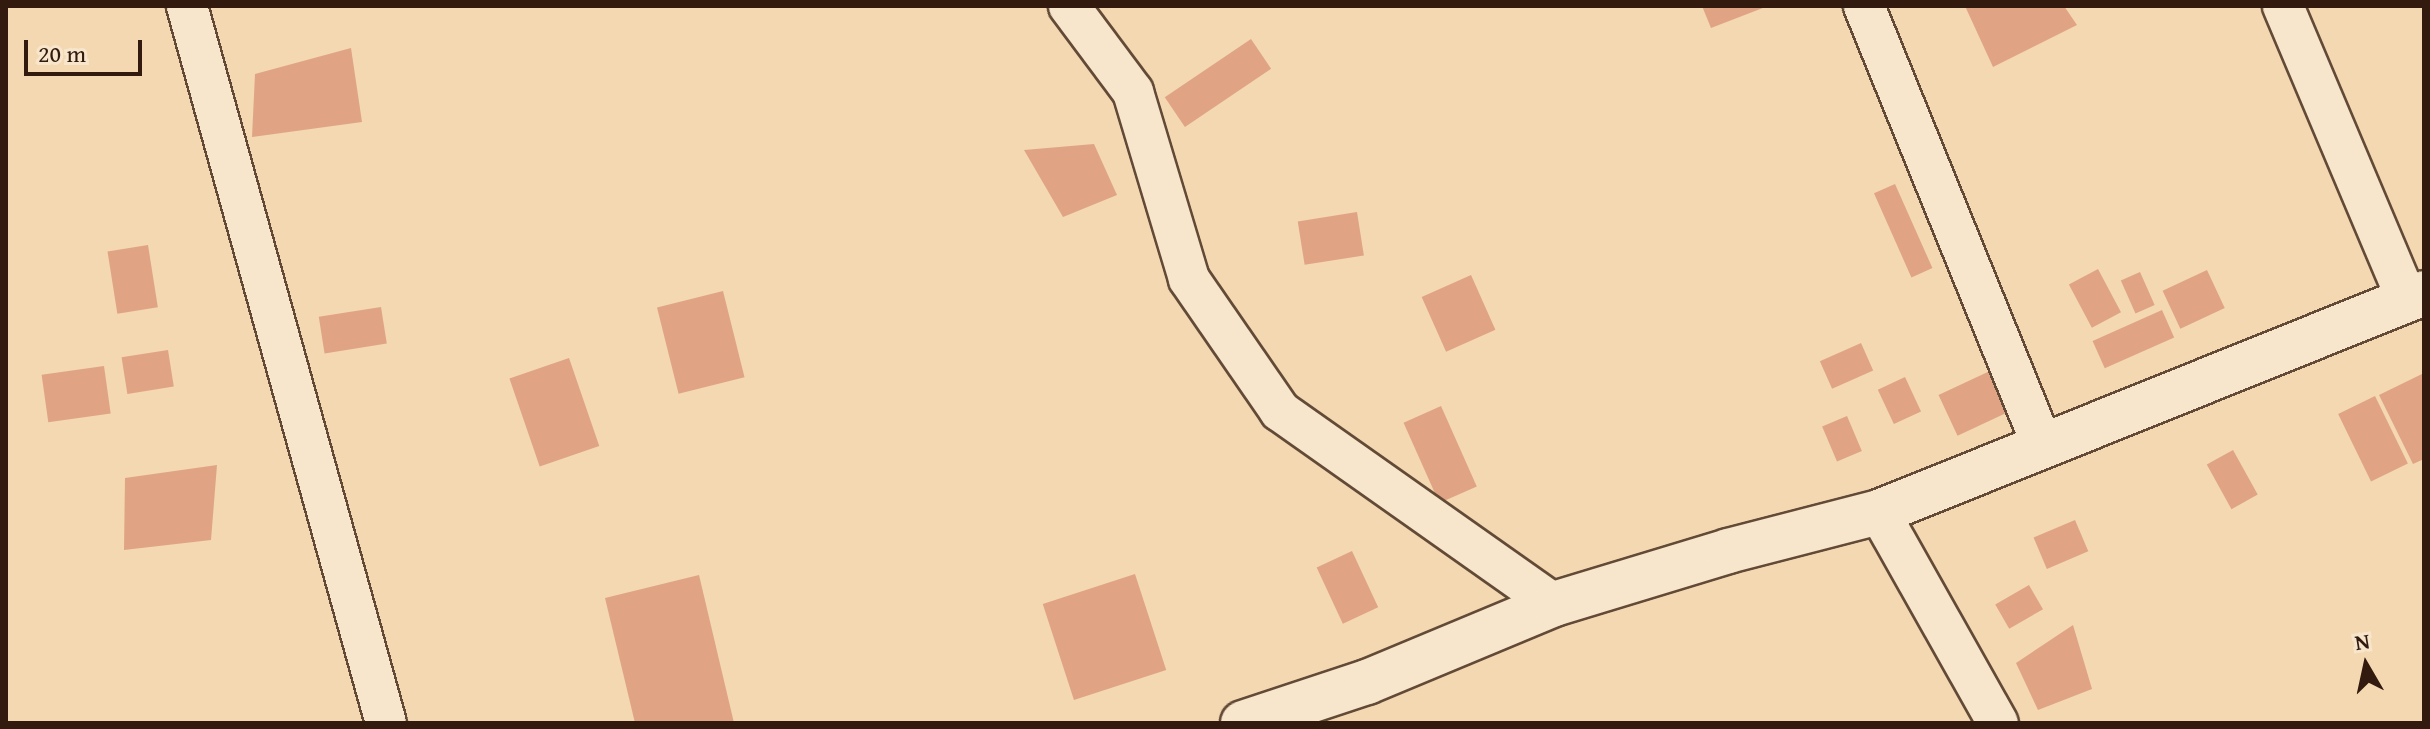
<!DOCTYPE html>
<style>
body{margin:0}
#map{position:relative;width:2430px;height:729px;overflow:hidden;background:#f3d8b1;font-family:"Gentium Book Plus",serif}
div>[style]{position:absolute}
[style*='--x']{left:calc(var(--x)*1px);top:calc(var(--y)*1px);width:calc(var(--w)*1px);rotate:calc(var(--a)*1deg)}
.building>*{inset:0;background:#e0a484;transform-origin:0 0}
.roads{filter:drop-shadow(2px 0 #624a37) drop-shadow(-2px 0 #624a37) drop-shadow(0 2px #624a37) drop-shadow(0 -2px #624a37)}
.street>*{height:40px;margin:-20px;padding:0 20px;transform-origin:20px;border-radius:20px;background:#f7e6cc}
.secondary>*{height:44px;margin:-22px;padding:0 22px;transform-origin:22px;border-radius:22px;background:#f7e6cc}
span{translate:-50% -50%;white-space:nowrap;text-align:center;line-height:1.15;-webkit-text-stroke:7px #f7e6cc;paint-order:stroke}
.frame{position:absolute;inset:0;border:8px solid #321a0e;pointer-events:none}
.north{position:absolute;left:2326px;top:625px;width:80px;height:80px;-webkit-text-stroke:6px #f7e6cc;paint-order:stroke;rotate:351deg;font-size:22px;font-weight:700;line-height:32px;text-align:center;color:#321a0e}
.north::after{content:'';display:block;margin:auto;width:28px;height:36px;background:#321a0e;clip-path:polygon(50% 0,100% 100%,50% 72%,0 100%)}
.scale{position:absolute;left:24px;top:40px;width:118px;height:36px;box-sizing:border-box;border:4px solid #321a0e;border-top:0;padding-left:10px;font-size:24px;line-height:28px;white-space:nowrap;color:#321a0e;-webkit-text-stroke:6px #f7e6cc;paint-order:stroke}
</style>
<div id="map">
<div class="building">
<div style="clip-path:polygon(1702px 6px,1768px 6px,1711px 28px)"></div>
<div style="clip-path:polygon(1965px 6px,2064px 6px,2077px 25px,1993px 67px)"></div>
<div style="left:1251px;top:39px;width:36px;height:104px;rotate:56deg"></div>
<div style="clip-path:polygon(351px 48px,362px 122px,252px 137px,255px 74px)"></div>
<div style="clip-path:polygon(1094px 144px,1117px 195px,1063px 217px,1024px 150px)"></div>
<div style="left:1895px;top:184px;width:92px;height:23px;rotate:66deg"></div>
<div style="left:1357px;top:212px;width:44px;height:60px;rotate:81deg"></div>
<div style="left:148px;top:245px;width:63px;height:41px;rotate:81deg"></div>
<div style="left:2098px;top:269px;width:49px;height:33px;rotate:62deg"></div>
<div style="left:2207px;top:270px;width:42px;height:49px;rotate:65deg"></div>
<div style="left:2140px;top:272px;width:36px;height:21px;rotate:66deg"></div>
<div style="left:1471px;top:275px;width:60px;height:54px;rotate:66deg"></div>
<div style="left:723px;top:291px;width:89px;height:68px;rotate:76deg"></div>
<div style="left:381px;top:307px;width:37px;height:63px;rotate:81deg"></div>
<div style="left:2162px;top:310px;width:30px;height:76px;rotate:66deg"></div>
<div style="left:1861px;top:343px;width:30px;height:45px;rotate:66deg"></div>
<div style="left:168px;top:350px;width:37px;height:47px;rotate:81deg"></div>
<div style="left:569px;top:358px;width:93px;height:63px;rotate:71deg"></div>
<div style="left:104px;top:366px;width:48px;height:63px;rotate:82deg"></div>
<div style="left:1992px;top:370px;width:45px;height:59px;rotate:65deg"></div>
<div style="clip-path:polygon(2424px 373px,2424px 459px,2413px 464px,2379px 395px)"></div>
<div style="left:1905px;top:377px;width:38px;height:30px;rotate:65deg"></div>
<div style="left:2375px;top:396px;width:75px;height:41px;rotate:64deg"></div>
<div style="left:1441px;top:406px;width:88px;height:41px;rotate:66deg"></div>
<div style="left:1847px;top:416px;width:38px;height:27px;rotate:67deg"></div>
<div style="left:2233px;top:450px;width:51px;height:30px;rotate:61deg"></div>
<div style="clip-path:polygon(217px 465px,211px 540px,124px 550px,125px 478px)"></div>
<div style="left:2075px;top:520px;width:34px;height:45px;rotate:67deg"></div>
<div style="left:1352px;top:551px;width:62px;height:39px;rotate:65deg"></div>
<div style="left:1135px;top:574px;width:101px;height:97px;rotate:72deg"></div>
<div style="clip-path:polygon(699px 575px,734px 723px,635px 723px,605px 598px)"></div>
<div style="left:2029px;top:585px;width:28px;height:39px;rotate:60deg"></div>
<div style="clip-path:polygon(2073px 625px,2092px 689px,2038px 710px,2016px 663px)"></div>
</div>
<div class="roads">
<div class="street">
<div style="--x:187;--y:6;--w:744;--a:74.49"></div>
<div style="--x:1069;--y:6;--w:107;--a:53.3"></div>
<div style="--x:1133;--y:92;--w:195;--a:73.3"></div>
<div style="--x:1189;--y:279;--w:160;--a:55.4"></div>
<div style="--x:1280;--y:411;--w:335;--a:35.2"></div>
<div style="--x:1864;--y:6;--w:476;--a:67.9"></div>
<div style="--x:2283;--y:6;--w:319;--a:67.1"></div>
<div style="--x:1879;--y:512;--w:242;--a:60.6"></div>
</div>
<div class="secondary">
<div style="--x:1243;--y:723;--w:131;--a:-18.3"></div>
<div style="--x:1367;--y:682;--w:203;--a:-22.6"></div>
<div style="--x:1554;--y:604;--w:182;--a:-16.9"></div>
<div style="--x:1728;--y:551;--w:156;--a:-14.5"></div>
<div style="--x:1879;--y:512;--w:587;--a:-21.89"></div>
</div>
</div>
<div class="frame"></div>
<div class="north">N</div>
<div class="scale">20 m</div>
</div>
